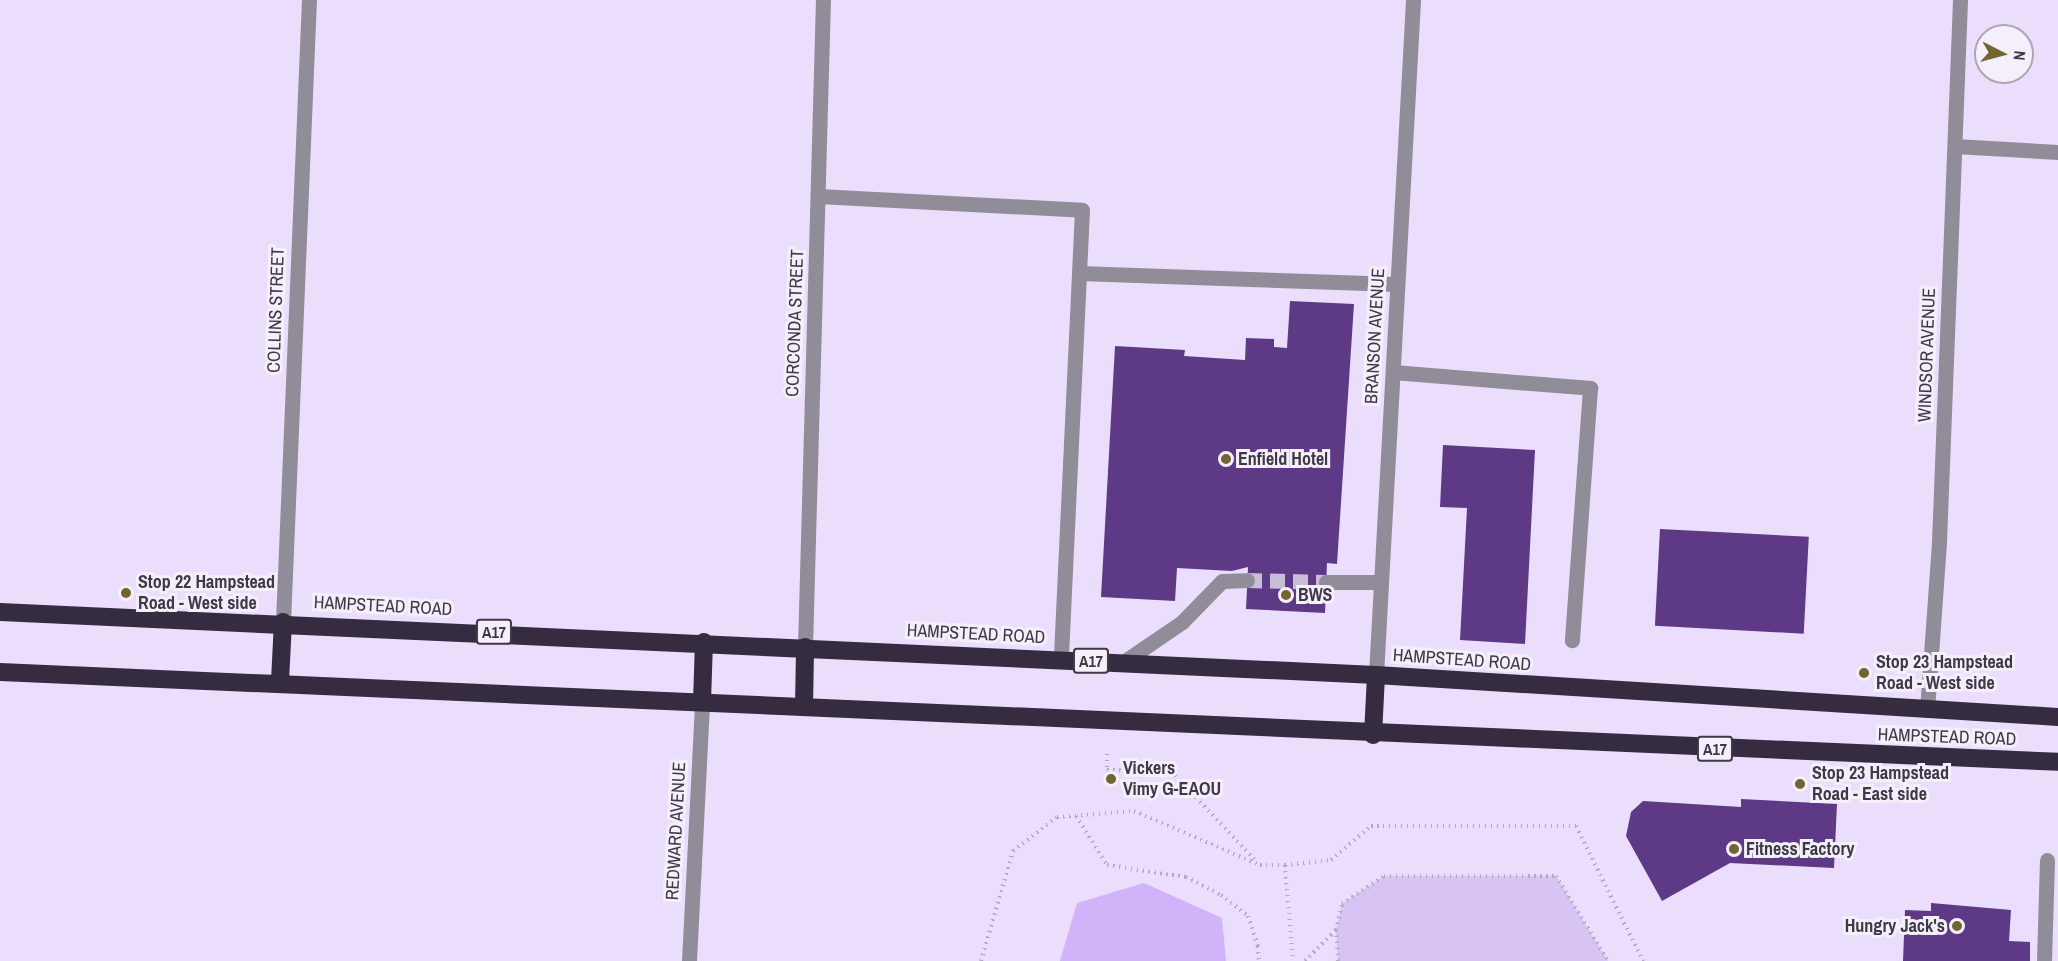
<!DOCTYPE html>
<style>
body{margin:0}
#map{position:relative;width:2058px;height:961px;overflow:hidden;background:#eadefc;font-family:"Archivo Narrow",sans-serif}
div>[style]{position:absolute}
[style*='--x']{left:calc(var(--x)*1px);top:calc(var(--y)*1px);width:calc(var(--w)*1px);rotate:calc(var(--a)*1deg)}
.green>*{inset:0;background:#d8c3f5}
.water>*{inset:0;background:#d0b3f8}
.building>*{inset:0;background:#5e3986;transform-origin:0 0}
.minor-tunnel>*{height:15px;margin-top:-7.5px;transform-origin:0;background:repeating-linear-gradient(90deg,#c8bdd7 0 15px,transparent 0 23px)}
.path>*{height:4px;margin-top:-2px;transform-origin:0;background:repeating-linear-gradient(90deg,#b3a9c1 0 1.5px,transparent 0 6px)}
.minor>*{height:15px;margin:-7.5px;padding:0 7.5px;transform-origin:7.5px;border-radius:7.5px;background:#908c98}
.highway>*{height:18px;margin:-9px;padding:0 9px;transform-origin:9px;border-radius:9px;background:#362c42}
.dots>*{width:16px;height:16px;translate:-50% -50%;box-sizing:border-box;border:3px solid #f4effb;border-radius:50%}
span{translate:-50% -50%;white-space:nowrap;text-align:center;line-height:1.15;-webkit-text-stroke:6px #f4effb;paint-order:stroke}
.shield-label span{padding:2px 4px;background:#f4effb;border:2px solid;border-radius:4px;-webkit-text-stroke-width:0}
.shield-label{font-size:16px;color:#3e3945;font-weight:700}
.street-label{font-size:18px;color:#3e3945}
.poi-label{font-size:18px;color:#3e3945;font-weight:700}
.left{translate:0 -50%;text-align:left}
.right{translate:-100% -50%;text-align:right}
.north{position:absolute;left:1974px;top:24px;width:60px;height:60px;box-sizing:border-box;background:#f4effb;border:2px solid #aba6b2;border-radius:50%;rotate:96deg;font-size:16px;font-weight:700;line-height:24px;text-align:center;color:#3e3945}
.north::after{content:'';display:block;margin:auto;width:21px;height:27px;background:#736432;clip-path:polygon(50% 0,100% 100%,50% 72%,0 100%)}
</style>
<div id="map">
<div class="green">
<div style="clip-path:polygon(1384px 876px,1556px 876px,1608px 961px,1338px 961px,1336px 930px,1342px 904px)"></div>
</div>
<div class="water">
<div style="clip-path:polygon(1144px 883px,1222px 918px,1226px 961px,1060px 961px,1077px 903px)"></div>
</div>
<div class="building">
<div style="clip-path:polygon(1290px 301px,1354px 304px,1337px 564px,1327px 563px,1325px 613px,1246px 609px,1248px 567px,1232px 571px,1177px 568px,1175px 601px,1101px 597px,1115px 346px,1185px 350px,1184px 356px,1245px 360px,1246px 338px,1274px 339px,1274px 347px,1287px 348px)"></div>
<div style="clip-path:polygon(1443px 445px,1535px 450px,1525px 644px,1460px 640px,1467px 508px,1440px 507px)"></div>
<div style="left:1660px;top:529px;width:149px;height:97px;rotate:3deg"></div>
<div style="clip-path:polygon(1741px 799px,1837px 804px,1834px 868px,1730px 863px,1662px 901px,1626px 836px,1631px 812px,1643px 801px,1741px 807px)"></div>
<div style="clip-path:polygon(1931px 903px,2011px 910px,2009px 941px,2030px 942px,2030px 961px,1903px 961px,1905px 910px,1931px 911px)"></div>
</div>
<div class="minor-tunnel">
<div style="--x:1247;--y:580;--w:79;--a:1.5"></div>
</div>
<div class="path">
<div style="--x:1107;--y:754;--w:16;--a:90"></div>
<div style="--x:1107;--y:770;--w:64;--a:0.9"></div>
<div style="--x:1171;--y:771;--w:125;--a:46.6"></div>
<div style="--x:1076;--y:816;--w:58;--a:57.7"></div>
<div style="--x:1107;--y:865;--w:80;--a:8.6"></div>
<div style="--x:1186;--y:877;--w:39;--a:27"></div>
<div style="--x:1221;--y:895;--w:34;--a:38"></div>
<div style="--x:1248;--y:916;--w:32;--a:72"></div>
<div style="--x:1258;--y:946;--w:15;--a:86"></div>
<div style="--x:1285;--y:865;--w:46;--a:-6.2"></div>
<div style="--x:1331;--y:860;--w:52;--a:-40.4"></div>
<div style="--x:1371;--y:826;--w:205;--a:0"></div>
<div style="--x:1576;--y:826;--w:151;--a:63.6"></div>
<div style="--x:981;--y:961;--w:115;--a:-73.8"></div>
<div style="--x:1013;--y:851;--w:56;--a:-37.7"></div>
<div style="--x:1057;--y:817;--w:77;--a:-4.5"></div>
<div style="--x:1134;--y:811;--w:137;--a:23.2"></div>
<div style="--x:1260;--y:865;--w:25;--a:0"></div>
<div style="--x:1285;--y:865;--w:96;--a:85.2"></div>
<div style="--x:1305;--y:961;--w:44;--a:-45"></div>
<div style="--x:1338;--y:961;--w:31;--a:-94"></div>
<div style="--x:1336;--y:930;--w:27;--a:-77"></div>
<div style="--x:1342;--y:904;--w:50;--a:-33.7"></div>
<div style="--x:1384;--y:876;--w:172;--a:0"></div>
<div style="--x:1556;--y:876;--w:100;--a:58.5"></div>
</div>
<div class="minor">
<div style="--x:1955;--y:146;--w:103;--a:3.3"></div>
<div style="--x:818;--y:196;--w:264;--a:3"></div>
<div style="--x:1082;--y:210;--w:449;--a:92.7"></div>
<div style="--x:1079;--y:273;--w:318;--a:2"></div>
<div style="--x:1393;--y:372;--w:198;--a:4.6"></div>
<div style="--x:1590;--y:388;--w:253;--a:94.1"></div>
<div style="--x:1326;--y:582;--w:55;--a:0"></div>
<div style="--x:283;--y:622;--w:623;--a:-87.61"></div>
<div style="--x:805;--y:647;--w:647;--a:-88.41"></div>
<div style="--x:1122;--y:663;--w:73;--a:-34.3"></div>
<div style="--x:1182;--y:622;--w:57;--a:-45.7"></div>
<div style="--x:1222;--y:581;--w:25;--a:-2"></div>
<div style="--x:1376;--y:675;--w:676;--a:-86.86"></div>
<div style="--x:1927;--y:710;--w:168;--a:-85.9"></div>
<div style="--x:1939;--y:542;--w:542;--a:-87.78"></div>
<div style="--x:689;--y:961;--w:259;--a:-87.1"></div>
<div style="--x:2044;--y:961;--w:101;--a:-88.3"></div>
</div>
<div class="highway">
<div style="--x:0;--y:612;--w:1377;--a:2.62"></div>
<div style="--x:1376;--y:675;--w:683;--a:3.52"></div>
<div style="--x:0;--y:672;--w:2060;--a:2.5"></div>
<div style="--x:280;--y:681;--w:59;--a:-87.1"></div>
<div style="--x:702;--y:702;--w:60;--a:-88.1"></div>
<div style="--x:804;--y:707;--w:60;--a:-89"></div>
<div style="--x:1373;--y:735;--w:60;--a:-87.1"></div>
</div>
<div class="dots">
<div style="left:1226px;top:459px;background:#736432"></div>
<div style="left:126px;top:593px;background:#736432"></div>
<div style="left:1286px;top:595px;background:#736432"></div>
<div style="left:1864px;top:673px;background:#736432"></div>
<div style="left:1111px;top:779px;background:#736432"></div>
<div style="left:1800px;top:784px;background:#736432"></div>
<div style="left:1734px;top:849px;background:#736432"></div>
<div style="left:1957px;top:926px;background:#736432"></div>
</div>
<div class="shield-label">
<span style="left:494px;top:632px">A17</span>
<span style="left:1091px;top:661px">A17</span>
<span style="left:1715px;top:749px">A17</span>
</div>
<div class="street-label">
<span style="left:276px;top:310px;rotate:-88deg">COLLINS STREET</span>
<span style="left:795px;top:323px;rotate:-88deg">CORCONDA STREET</span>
<span style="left:1375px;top:336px;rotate:-87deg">BRANSON AVENUE</span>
<span style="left:1927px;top:355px;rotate:-88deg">WINDSOR AVENUE</span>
<span style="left:383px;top:606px;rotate:3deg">HAMPSTEAD ROAD</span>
<span style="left:976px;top:634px;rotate:3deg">HAMPSTEAD ROAD</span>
<span style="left:1462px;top:660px;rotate:4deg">HAMPSTEAD ROAD</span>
<span style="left:1947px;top:737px;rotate:2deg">HAMPSTEAD ROAD</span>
<span style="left:676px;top:831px;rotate:-87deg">REDWARD AVENUE</span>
</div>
<div class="poi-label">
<span class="left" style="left:1238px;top:459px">Enfield Hotel</span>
<span class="left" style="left:138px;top:593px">Stop 22 Hampstead<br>Road - West side</span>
<span class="left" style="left:1298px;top:595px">BWS</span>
<span class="left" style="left:1876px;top:673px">Stop 23 Hampstead<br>Road - West side</span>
<span class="left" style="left:1123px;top:779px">Vickers<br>Vimy G-EAOU</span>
<span class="left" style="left:1812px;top:784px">Stop 23 Hampstead<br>Road - East side</span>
<span class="left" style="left:1746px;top:849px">Fitness Factory</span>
<span class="right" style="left:1945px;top:926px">Hungry Jack's</span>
</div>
<div class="north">N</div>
</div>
